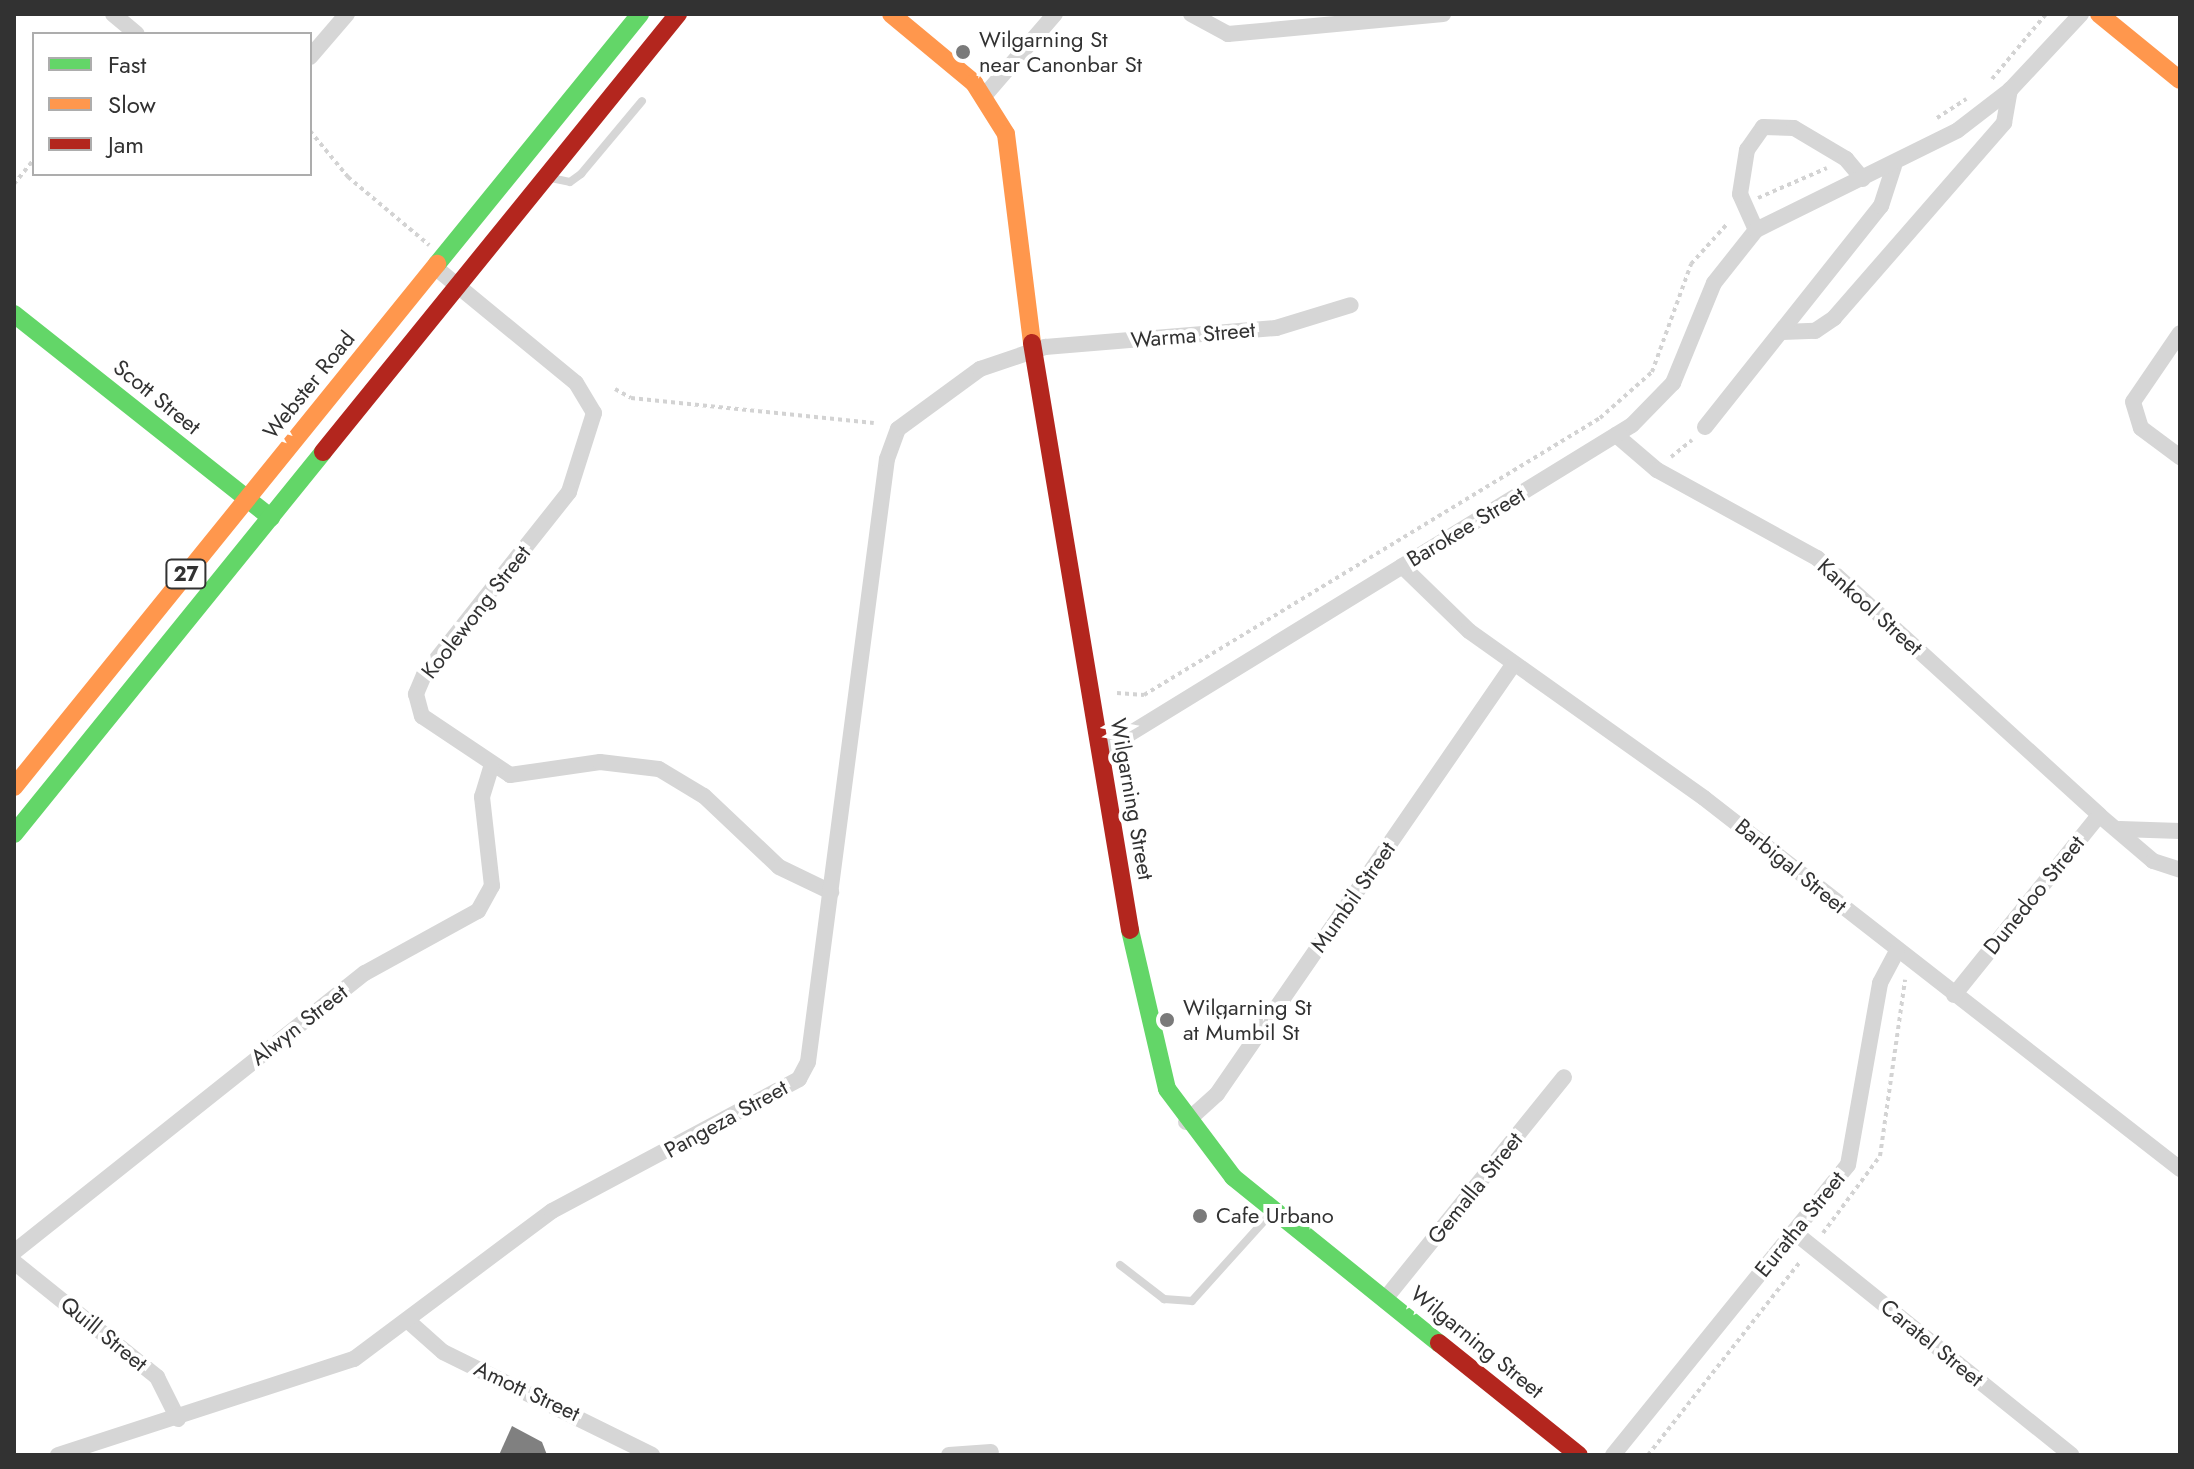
<!DOCTYPE html>
<style>
body{margin:0}
#map{position:relative;width:2194px;height:1469px;overflow:hidden;background:#fff;font-family:Jost,sans-serif}
div>[style]{position:absolute}
[style*='--x']{left:calc(var(--x)*1px);top:calc(var(--y)*1px);width:calc(var(--w)*1px);rotate:calc(var(--a)*1deg)}
.building>*{inset:0;background:#808080}
.path>*{height:4px;margin-top:-2px;transform-origin:0;background:repeating-linear-gradient(90deg,#d3d3d3 0 4px,transparent 0 8px)}
.lane>*{height:8px;margin:-4px;padding:0 4px;transform-origin:4px;border-radius:4px;background:#d6d6d6}
.street>*{height:16px;margin:-8px;padding:0 8px;transform-origin:8px;border-radius:8px;background:#d6d6d6}
.fast>*{height:18px;margin:-9px;padding:0 9px;transform-origin:9px;border-radius:9px;background:#63d668}
.slow>*{height:18px;margin:-9px;padding:0 9px;transform-origin:9px;border-radius:9px;background:#ff974d}
.jam>*{height:18px;margin:-9px;padding:0 9px;transform-origin:9px;border-radius:9px;background:#b3261e}
.dots>*{width:22px;height:22px;translate:-50% -50%;box-sizing:border-box;border:4px solid #fff;border-radius:50%}
span{translate:-50% -50%;white-space:nowrap;text-align:center;line-height:1.15;-webkit-text-stroke:8px #fff;paint-order:stroke}
.shield-label span{padding:2px 6px;background:#fff;border:2px solid;border-radius:6px;-webkit-text-stroke-width:0}
.shield-label{font-size:20px;color:#323232;font-weight:700}
.poi-label{font-size:22px;color:#323232}
.left{translate:0 -50%;text-align:left}
.street-label{font-size:22px;color:#323232}
.frame{position:absolute;inset:0;border:16px solid #323232;pointer-events:none}
.legend{position:absolute;left:32px;top:32px;width:280px;height:144px;box-sizing:border-box;background:#fff;border:2px solid #adadad;margin:0;padding:10px 14px;list-style:none;font-size:24px;color:#323232}
.legend li{display:flex;align-items:center;gap:16px;height:40px}
.legend b{width:40px;border:2px solid #adadad}
</style>
<div id="map">
<div class="building">
<div style="clip-path:polygon(512px 1426px,542px 1442px,547px 1455px,499px 1455px)"></div>
</div>
<div class="path">
<div style="--x:1992;--y:79;--w:85;--a:-50.3"></div>
<div style="--x:1937;--y:118;--w:35;--a:-33"></div>
<div style="--x:310;--y:131;--w:60;--a:50.4"></div>
<div style="--x:348;--y:177;--w:106;--a:40"></div>
<div style="--x:14;--y:184;--w:32;--a:-51"></div>
<div style="--x:1758;--y:198;--w:75;--a:-23.5"></div>
<div style="--x:615;--y:389;--w:18;--a:29"></div>
<div style="--x:631;--y:398;--w:244;--a:5.9"></div>
<div style="--x:1671;--y:457;--w:27;--a:-39"></div>
<div style="--x:1117;--y:693;--w:27;--a:4"></div>
<div style="--x:1144;--y:695;--w:534;--a:-31.28"></div>
<div style="--x:1600;--y:418;--w:69;--a:-41.5"></div>
<div style="--x:1652;--y:372;--w:115;--a:-70.1"></div>
<div style="--x:1691;--y:264;--w:55;--a:-47.9"></div>
<div style="--x:1823;--y:1233;--w:96;--a:-53.5"></div>
<div style="--x:1880;--y:1156;--w:178;--a:-81.9"></div>
<div style="--x:1648;--y:1455;--w:246;--a:-51.8"></div>
</div>
<div class="lane">
<div style="--x:551;--y:178;--w:19;--a:12"></div>
<div style="--x:570;--y:182;--w:14;--a:-36"></div>
<div style="--x:581;--y:174;--w:95;--a:-50.1"></div>
<div style="--x:1120;--y:1265;--w:56;--a:37.7"></div>
<div style="--x:1164;--y:1299;--w:28;--a:4"></div>
<div style="--x:1192;--y:1301;--w:121;--a:-48"></div>
</div>
<div class="street">
<div style="--x:113;--y:14;--w:31;--a:40"></div>
<div style="--x:1191;--y:14;--w:42;--a:28.4"></div>
<div style="--x:1228;--y:34;--w:216;--a:-5.3"></div>
<div style="--x:310;--y:57;--w:57;--a:-49.3"></div>
<div style="--x:985;--y:95;--w:107;--a:-49.2"></div>
<div style="--x:1756;--y:230;--w:39;--a:-114"></div>
<div style="--x:1740;--y:194;--w:45;--a:-81"></div>
<div style="--x:1747;--y:150;--w:28;--a:-55"></div>
<div style="--x:1763;--y:127;--w:31;--a:2"></div>
<div style="--x:1794;--y:128;--w:61;--a:30.8"></div>
<div style="--x:1846;--y:159;--w:26;--a:50"></div>
<div style="--x:436;--y:268;--w:181;--a:39.4"></div>
<div style="--x:576;--y:383;--w:35;--a:59"></div>
<div style="--x:594;--y:413;--w:83;--a:107.6"></div>
<div style="--x:569;--y:492;--w:233;--a:128.4"></div>
<div style="--x:424;--y:675;--w:21;--a:113"></div>
<div style="--x:416;--y:694;--w:23;--a:75"></div>
<div style="--x:422;--y:716;--w:106;--a:33.8"></div>
<div style="--x:510;--y:775;--w:91;--a:-8.2"></div>
<div style="--x:600;--y:762;--w:59;--a:6.8"></div>
<div style="--x:659;--y:769;--w:52;--a:31"></div>
<div style="--x:704;--y:796;--w:103;--a:43.4"></div>
<div style="--x:779;--y:867;--w:58;--a:25.7"></div>
<div style="--x:1782;--y:332;--w:33;--a:-2"></div>
<div style="--x:1815;--y:331;--w:23;--a:-34"></div>
<div style="--x:1834;--y:318;--w:259;--a:-48.9"></div>
<div style="--x:2004;--y:123;--w:34;--a:-80"></div>
<div style="--x:2180;--y:333;--w:83;--a:124.3"></div>
<div style="--x:2133;--y:402;--w:27;--a:73"></div>
<div style="--x:2141;--y:428;--w:49;--a:36.6"></div>
<div style="--x:1705;--y:427;--w:283;--a:-51.5"></div>
<div style="--x:1881;--y:206;--w:42;--a:-72"></div>
<div style="--x:1616;--y:435;--w:54;--a:40.5"></div>
<div style="--x:1657;--y:470;--w:183;--a:28.8"></div>
<div style="--x:1817;--y:558;--w:382;--a:42.3"></div>
<div style="--x:1402;--y:566;--w:93;--a:44.1"></div>
<div style="--x:1469;--y:631;--w:288;--a:35.4"></div>
<div style="--x:1704;--y:798;--w:604;--a:37.93"></div>
<div style="--x:1100;--y:752;--w:624;--a:-31.58"></div>
<div style="--x:1632;--y:425;--w:59;--a:-45.7"></div>
<div style="--x:1673;--y:383;--w:108;--a:-67.7"></div>
<div style="--x:1714;--y:283;--w:68;--a:-51.6"></div>
<div style="--x:1756;--y:230;--w:225;--a:-26.3"></div>
<div style="--x:1958;--y:130;--w:66;--a:-37.6"></div>
<div style="--x:2010;--y:90;--w:104;--a:-46.9"></div>
<div style="--x:2120;--y:829;--w:60;--a:1.9"></div>
<div style="--x:1954;--y:995;--w:231;--a:-51.1"></div>
<div style="--x:2099;--y:815;--w:71;--a:40.4"></div>
<div style="--x:2153;--y:861;--w:28;--a:18"></div>
<div style="--x:1186;--y:1122;--w:42;--a:-42.1"></div>
<div style="--x:1217;--y:1094;--w:521;--a:-55.4"></div>
<div style="--x:1794;--y:1232;--w:356;--a:38.8"></div>
<div style="--x:14;--y:1252;--w:448;--a:-38.5"></div>
<div style="--x:365;--y:973;--w:129;--a:-28.8"></div>
<div style="--x:478;--y:911;--w:29;--a:-61"></div>
<div style="--x:492;--y:886;--w:90;--a:-96.4"></div>
<div style="--x:482;--y:797;--w:31;--a:-73"></div>
<div style="--x:14;--y:1262;--w:184;--a:38.8"></div>
<div style="--x:157;--y:1377;--w:47;--a:63.4"></div>
<div style="--x:1385;--y:1299;--w:285;--a:-51.1"></div>
<div style="--x:407;--y:1320;--w:48;--a:41.6"></div>
<div style="--x:443;--y:1352;--w:233;--a:26.2"></div>
<div style="--x:58;--y:1455;--w:311;--a:-18"></div>
<div style="--x:354;--y:1359;--w:247;--a:-36.8"></div>
<div style="--x:552;--y:1211;--w:280;--a:-28.1"></div>
<div style="--x:799;--y:1079;--w:19;--a:-62"></div>
<div style="--x:808;--y:1062;--w:608;--a:-82.54"></div>
<div style="--x:887;--y:459;--w:32;--a:-70"></div>
<div style="--x:898;--y:429;--w:102;--a:-36.2"></div>
<div style="--x:980;--y:369;--w:69;--a:-18.7"></div>
<div style="--x:1045;--y:347;--w:232;--a:-4.7"></div>
<div style="--x:1276;--y:328;--w:78;--a:-17"></div>
<div style="--x:949;--y:1455;--w:42;--a:-4.1"></div>
<div style="--x:1613;--y:1455;--w:373;--a:-51"></div>
<div style="--x:1848;--y:1165;--w:185;--a:-80"></div>
<div style="--x:1880;--y:983;--w:36;--a:-62"></div>
</div>
<div class="fast">
<div style="--x:437;--y:264;--w:322;--a:-50.9"></div>
<div style="--x:14;--y:314;--w:328;--a:38.4"></div>
<div style="--x:14;--y:834;--w:491;--a:-51"></div>
<div style="--x:1130;--y:930;--w:163;--a:76.9"></div>
<div style="--x:1167;--y:1089;--w:110;--a:53.1"></div>
<div style="--x:1233;--y:1177;--w:265;--a:38.9"></div>
</div>
<div class="slow">
<div style="--x:891;--y:14;--w:108;--a:39.7"></div>
<div style="--x:974;--y:83;--w:60;--a:57.9"></div>
<div style="--x:1006;--y:134;--w:211;--a:82.9"></div>
<div style="--x:2099;--y:14;--w:104;--a:39.2"></div>
<div style="--x:14;--y:787;--w:673;--a:-51.03"></div>
</div>
<div class="jam">
<div style="--x:1032;--y:343;--w:595;--a:80.52"></div>
<div style="--x:323;--y:452;--w:564;--a:-50.98"></div>
<div style="--x:1439;--y:1343;--w:179;--a:38.7"></div>
</div>
<div class="dots">
<div style="left:963px;top:52px;background:#7a7a7a"></div>
<div style="left:1167px;top:1020px;background:#7a7a7a"></div>
<div style="left:1200px;top:1216px;background:#7a7a7a"></div>
</div>
<div class="shield-label">
<span style="left:186px;top:574px">27</span>
</div>
<div class="poi-label">
<span class="left" style="left:979px;top:52px">Wilgarning St<br>near Canonbar St</span>
<span class="left" style="left:1183px;top:1020px">Wilgarning St<br>at Mumbil St</span>
<span class="left" style="left:1216px;top:1216px">Cafe Urbano</span>
</div>
<div class="street-label">
<span style="left:1193px;top:335px;rotate:-5deg">Warma Street</span>
<span style="left:309px;top:385px;rotate:-51deg">Webster Road</span>
<span style="left:157px;top:397px;rotate:39deg">Scott Street</span>
<span style="left:1466px;top:527px;rotate:-31deg">Barokee Street</span>
<span style="left:1870px;top:607px;rotate:42deg">Kankool Street</span>
<span style="left:476px;top:612px;rotate:-52deg">Koolewong Street</span>
<span style="left:1132px;top:799px;rotate:80deg">Wilgarning Street</span>
<span style="left:1791px;top:866px;rotate:39deg">Barbigal Street</span>
<span style="left:2034px;top:895px;rotate:-51deg">Dunedoo Street</span>
<span style="left:1353px;top:897px;rotate:-55deg">Mumbil Street</span>
<span style="left:299px;top:1025px;rotate:-38deg">Alwyn Street</span>
<span style="left:726px;top:1119px;rotate:-29deg">Pangeza Street</span>
<span style="left:1475px;top:1188px;rotate:-51deg">Gemalla Street</span>
<span style="left:1800px;top:1224px;rotate:-51deg">Euratha Street</span>
<span style="left:104px;top:1334px;rotate:39deg">Quill Street</span>
<span style="left:1477px;top:1342px;rotate:39deg">Wilgarning Street</span>
<span style="left:1932px;top:1343px;rotate:39deg">Caratel Street</span>
<span style="left:527px;top:1391px;rotate:25deg">Amott Street</span>
</div>
<div class="frame"></div>
<ul class="legend">
<li><b style="height:10px;background:#63d668"></b>Fast</li>
<li><b style="height:10px;background:#ff974d"></b>Slow</li>
<li><b style="height:10px;background:#b3261e"></b>Jam</li>
</ul>
</div>
